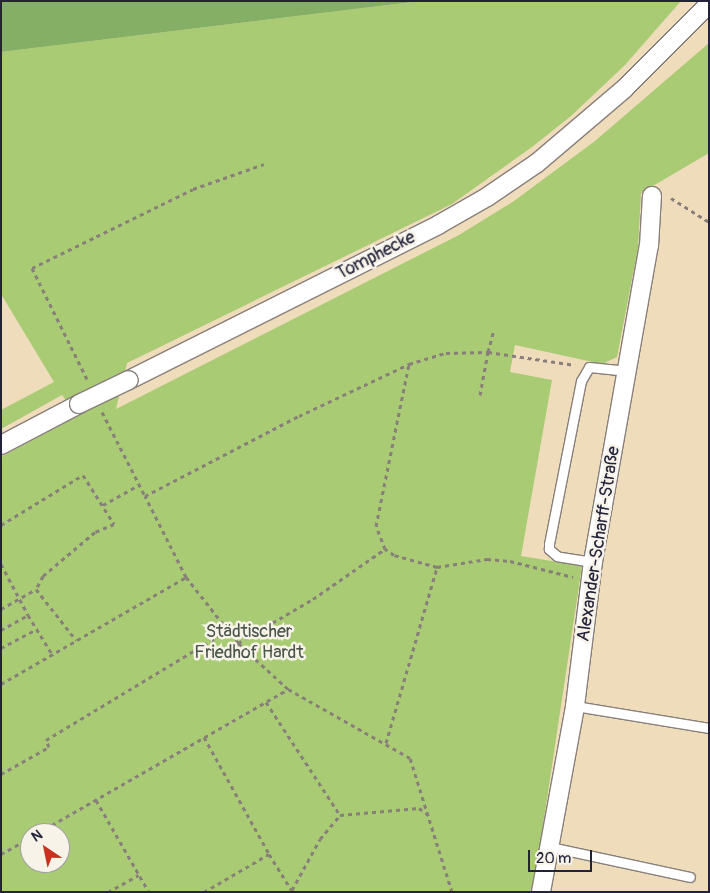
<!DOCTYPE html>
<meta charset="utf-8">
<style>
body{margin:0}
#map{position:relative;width:710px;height:893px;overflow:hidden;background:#efdcba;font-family:Pangolin,sans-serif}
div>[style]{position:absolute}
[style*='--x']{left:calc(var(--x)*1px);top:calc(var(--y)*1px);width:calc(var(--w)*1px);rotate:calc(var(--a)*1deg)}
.green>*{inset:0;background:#a8cb74}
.forest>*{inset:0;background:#86af66}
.path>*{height:3px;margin-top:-1.5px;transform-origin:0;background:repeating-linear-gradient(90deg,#887f7a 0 4px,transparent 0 8px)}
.roads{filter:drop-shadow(1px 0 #887f7a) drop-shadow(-1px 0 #887f7a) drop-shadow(0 1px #887f7a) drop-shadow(0 -1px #887f7a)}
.service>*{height:9px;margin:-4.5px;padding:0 4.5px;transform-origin:4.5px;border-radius:4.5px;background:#fff}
.minor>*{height:18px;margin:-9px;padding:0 9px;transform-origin:9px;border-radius:9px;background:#fff}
.bridges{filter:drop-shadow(1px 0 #887f7a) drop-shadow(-1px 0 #887f7a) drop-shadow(0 1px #887f7a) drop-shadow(0 -1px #887f7a)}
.minor-bridge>*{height:18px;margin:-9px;padding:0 9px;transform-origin:9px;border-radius:9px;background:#fff}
span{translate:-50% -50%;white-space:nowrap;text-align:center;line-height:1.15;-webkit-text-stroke:5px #f7f3e8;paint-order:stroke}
.street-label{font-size:18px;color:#22223b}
.park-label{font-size:18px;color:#4a554c}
.frame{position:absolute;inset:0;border:2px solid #22223b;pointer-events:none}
.north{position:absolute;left:20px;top:823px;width:50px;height:50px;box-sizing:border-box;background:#f7f3e8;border:1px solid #a29fa3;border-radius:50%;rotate:326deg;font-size:14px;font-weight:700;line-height:20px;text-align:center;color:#22223b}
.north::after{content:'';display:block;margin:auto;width:18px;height:22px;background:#c8321e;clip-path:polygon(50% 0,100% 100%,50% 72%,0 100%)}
.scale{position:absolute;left:528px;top:850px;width:64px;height:22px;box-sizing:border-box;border:2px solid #22223b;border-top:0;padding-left:6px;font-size:15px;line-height:18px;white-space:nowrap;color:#22223b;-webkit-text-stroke:4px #f7f3e8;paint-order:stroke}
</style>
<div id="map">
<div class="green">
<div style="clip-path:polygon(evenodd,421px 1px,681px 1px,625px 65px,571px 116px,532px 147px,452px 204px,127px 363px,116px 409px,459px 235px,514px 201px,595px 141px,709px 43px,709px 153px,641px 193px,638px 248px,617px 357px,602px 364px,515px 345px,510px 372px,552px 380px,521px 556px,582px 566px,533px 892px,1px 892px,1px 457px,78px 416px,62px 395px,1px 429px,1px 410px,54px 382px,1px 294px,1px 52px,421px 1px,30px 833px,60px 833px,60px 863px,30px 863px,30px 833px)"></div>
</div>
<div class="forest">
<div style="clip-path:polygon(1px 1px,421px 1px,1px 52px)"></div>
</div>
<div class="path">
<div style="--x:671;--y:198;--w:45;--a:32.3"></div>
<div style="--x:87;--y:379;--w:124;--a:-116.4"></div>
<div style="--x:32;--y:268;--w:179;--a:-26.1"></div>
<div style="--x:193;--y:189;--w:75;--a:-19.4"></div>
<div style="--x:480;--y:395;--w:44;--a:-79.5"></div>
<div style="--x:488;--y:352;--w:88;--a:8.5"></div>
<div style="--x:102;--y:412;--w:94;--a:62.9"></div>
<div style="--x:103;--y:505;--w:41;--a:-29.1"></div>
<div style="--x:1;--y:525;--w:96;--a:-31.4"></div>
<div style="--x:83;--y:475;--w:58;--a:57.7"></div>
<div style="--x:114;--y:524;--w:21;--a:157"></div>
<div style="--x:95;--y:532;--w:68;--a:139.8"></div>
<div style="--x:43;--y:576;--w:15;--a:118"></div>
<div style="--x:1;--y:564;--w:58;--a:62.1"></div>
<div style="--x:437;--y:567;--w:51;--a:-9.1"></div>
<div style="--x:487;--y:559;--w:23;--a:5"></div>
<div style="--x:510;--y:561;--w:65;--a:14.3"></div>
<div style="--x:1;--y:609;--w:40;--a:-29.7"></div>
<div style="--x:36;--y:589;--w:65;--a:51.9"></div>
<div style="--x:1;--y:630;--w:31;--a:-29"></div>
<div style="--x:28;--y:615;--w:46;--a:58.4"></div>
<div style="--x:238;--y:643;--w:87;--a:-30.4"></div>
<div style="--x:313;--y:599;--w:88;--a:-34.8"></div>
<div style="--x:1;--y:648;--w:40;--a:-28"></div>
<div style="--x:1;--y:684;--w:214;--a:-30"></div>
<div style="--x:266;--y:702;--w:135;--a:56.8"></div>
<div style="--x:340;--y:815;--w:79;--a:-5.1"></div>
<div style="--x:419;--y:808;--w:14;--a:36"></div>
<div style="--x:204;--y:737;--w:134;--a:60.9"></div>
<div style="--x:386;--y:743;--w:183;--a:-73.8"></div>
<div style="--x:437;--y:567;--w:45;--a:-164.4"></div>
<div style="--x:394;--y:555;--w:11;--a:-146"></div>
<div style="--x:385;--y:549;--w:25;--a:-111"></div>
<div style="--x:376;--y:526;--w:165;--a:-78.5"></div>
<div style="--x:1;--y:774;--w:55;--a:-29.4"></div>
<div style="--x:49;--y:747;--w:8;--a:-113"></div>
<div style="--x:46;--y:740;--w:211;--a:-31.1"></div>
<div style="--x:96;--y:800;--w:106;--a:60.1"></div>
<div style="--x:38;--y:833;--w:289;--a:-29.9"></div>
<div style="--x:1;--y:854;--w:33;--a:-29"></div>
<div style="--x:292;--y:890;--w:58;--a:-61.2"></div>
<div style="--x:320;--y:839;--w:31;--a:-50"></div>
<div style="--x:108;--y:892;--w:35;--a:-29"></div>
<div style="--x:204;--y:892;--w:75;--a:-30.3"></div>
<div style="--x:269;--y:854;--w:44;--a:58.1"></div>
<div style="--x:452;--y:892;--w:140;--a:-107.4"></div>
<div style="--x:410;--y:758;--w:140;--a:-150.5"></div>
<div style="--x:288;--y:689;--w:68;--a:-137.4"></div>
<div style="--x:238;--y:643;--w:84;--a:-128.2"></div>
<div style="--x:186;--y:577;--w:91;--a:-116.8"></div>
<div style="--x:145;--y:496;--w:174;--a:-27.5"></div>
<div style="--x:299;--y:416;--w:122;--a:-25.3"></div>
<div style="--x:409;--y:364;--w:39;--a:-17"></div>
<div style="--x:446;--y:353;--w:42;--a:-1.4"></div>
<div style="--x:488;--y:352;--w:23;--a:-75"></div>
</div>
<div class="roads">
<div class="service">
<div style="--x:593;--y:562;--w:36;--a:-171"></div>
<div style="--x:557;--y:556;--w:11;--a:-139"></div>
<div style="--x:549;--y:549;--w:5;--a:-90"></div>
<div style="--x:549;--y:544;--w:166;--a:-78.9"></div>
<div style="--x:581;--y:381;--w:16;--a:-60"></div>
<div style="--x:589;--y:367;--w:39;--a:6"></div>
<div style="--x:575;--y:706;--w:136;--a:9.3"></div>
<div style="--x:551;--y:847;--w:142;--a:12.2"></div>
</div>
<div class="minor">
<div style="--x:129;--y:380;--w:346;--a:-26.6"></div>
<div style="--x:438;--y:225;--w:56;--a:-29.7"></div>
<div style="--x:487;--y:197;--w:60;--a:-34.2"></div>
<div style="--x:537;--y:163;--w:114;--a:-40.4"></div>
<div style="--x:624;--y:89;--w:120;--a:-45"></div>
<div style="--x:1;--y:445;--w:88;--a:-27.7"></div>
<div style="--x:541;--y:892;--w:189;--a:-79.6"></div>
<div style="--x:575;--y:706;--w:145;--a:-82.9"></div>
<div style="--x:593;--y:562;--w:321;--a:-80"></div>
<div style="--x:649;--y:246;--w:50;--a:-86.6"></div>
</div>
</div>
<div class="bridges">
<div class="minor-bridge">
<div style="--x:79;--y:404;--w:55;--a:-25.6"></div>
</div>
</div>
<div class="street-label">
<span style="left:376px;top:256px;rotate:-27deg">Tomphecke</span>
<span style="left:599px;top:544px;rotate:-81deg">Alexander-Scharff-Straße</span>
</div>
<div class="park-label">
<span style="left:249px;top:643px">Städtischer<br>Friedhof Hardt</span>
</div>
<div class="frame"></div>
<div class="north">N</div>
<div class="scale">20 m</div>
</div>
